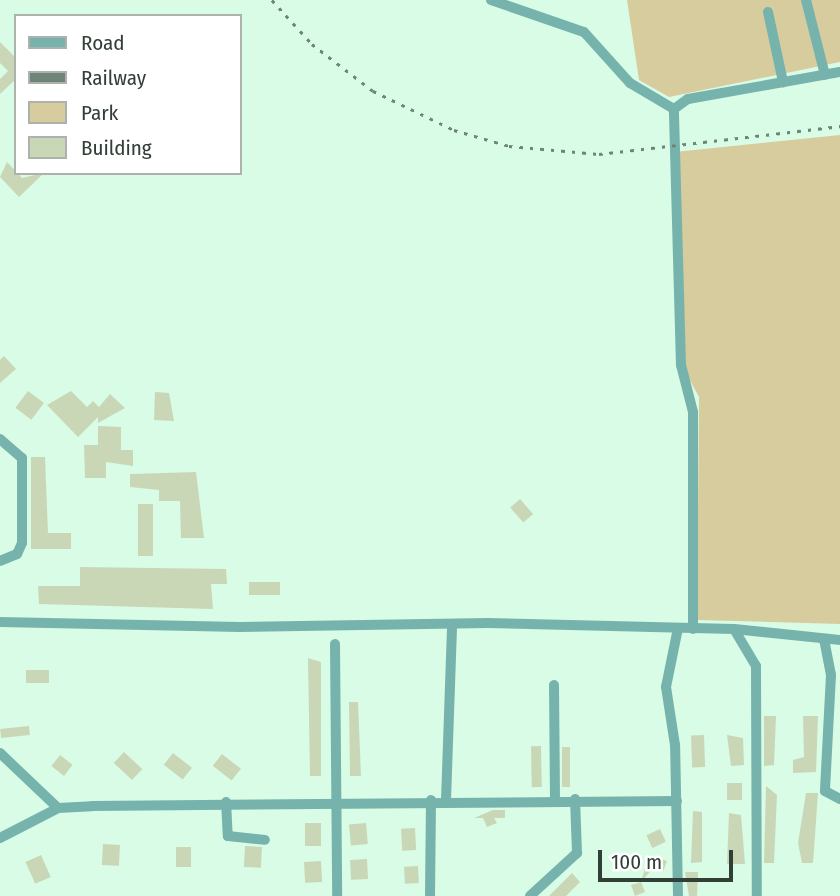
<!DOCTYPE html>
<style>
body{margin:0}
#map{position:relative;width:840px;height:896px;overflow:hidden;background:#d9fce6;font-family:"Fira Sans Condensed",sans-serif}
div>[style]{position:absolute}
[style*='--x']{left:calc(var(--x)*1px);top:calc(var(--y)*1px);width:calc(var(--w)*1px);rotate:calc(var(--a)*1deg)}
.green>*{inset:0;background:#d6cc9e}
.building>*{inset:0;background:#c9d7b6;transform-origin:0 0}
.minor>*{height:10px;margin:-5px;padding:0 5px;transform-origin:5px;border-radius:5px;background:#77b3ad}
.rail>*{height:2.5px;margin-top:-1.25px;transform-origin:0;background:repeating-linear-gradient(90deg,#6f8577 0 3.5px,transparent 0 10.5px)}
span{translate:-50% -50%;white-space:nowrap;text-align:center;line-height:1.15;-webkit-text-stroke:7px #fff;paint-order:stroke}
.legend{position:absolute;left:14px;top:14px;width:228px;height:161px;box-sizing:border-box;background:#fff;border:2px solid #adb2af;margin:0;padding:9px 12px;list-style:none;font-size:21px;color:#313f36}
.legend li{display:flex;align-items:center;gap:14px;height:35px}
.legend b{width:35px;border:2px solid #adb2af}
.scale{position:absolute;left:598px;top:850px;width:135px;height:32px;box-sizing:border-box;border:4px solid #313f36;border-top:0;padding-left:9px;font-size:21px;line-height:24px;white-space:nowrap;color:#313f36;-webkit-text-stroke:5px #fff;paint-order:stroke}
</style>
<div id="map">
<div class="green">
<div style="clip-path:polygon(627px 0,840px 0,840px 62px,669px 97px,639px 80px)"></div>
<div style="clip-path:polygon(840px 135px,840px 624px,697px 620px,699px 397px,685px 371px,675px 152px)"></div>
</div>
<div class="building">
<div style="clip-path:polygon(0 42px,16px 58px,16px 79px,0 94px,0 79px,8px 71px,0 63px)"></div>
<div style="clip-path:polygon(7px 162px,22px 178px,44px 173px,19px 197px,0 177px)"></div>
<div style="clip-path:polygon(4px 356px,16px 369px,0 383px,0 360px)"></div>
<div style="left:28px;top:391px;width:20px;height:21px;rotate:37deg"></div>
<div style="clip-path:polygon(71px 391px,87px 407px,93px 401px,99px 407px,110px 394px,125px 408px,98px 423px,98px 417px,78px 437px,47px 405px)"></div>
<div style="clip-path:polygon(155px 392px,169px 393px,174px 421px,154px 420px)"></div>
<div style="clip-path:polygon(98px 426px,121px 427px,121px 450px,133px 450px,133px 466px,106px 462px,106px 478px,85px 478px,84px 445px,98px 445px)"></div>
<div style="clip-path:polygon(31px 457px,45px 457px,48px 533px,71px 533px,71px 549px,31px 549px)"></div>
<div style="clip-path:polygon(196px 472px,204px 538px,181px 538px,180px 501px,159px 501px,159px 490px,130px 487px,130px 474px)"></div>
<div style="left:520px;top:499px;width:20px;height:13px;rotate:49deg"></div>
<div style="left:138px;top:504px;width:15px;height:52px"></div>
<div style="clip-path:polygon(80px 567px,226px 569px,227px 584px,211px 584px,213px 609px,39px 604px,38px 586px,80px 586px)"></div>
<div style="left:280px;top:582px;width:13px;height:31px;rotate:90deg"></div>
<div style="clip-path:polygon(308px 658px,321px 662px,321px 776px,310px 776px)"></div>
<div style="left:26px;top:670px;width:23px;height:13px"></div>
<div style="clip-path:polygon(349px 702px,358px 702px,361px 776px,350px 776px)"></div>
<div style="clip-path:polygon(764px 716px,776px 716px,774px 765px,764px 766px)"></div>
<div style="clip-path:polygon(803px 716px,818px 716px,816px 772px,793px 773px,793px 760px,804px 757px)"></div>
<div style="left:29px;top:726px;width:9px;height:29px;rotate:84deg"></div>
<div style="left:704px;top:735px;width:32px;height:13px;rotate:88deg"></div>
<div style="clip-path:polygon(727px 735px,743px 738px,744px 765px,731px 766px)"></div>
<div style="left:541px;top:746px;width:41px;height:10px;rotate:89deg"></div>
<div style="left:562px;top:747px;width:8px;height:40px"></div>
<div style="left:124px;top:752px;width:25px;height:15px;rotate:43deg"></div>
<div style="left:173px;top:753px;width:24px;height:15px;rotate:38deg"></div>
<div style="left:222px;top:754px;width:24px;height:15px;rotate:38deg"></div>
<div style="left:60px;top:755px;width:16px;height:14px;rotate:38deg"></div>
<div style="left:727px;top:783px;width:15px;height:17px"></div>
<div style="clip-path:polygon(766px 786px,777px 795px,774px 863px,764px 863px)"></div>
<div style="clip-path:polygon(806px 793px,818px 793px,813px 863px,802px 863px,798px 843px)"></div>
<div style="clip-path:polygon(493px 810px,505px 810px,505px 818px,494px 818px,497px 823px,487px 827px,483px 818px,474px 818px)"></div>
<div style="clip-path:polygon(693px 811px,702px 812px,702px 862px,691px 863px)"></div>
<div style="clip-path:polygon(729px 813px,741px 815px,745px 864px,727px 864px)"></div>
<div style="left:305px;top:823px;width:16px;height:23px"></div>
<div style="left:366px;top:823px;width:21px;height:17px;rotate:85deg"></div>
<div style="left:415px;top:828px;width:22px;height:14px;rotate:87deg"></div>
<div style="left:660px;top:829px;width:14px;height:15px;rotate:65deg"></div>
<div style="left:103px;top:844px;width:17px;height:21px;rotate:3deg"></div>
<div style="left:245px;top:846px;width:17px;height:21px;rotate:3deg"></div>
<div style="left:176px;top:847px;width:15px;height:20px"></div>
<div style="left:41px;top:855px;width:24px;height:17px;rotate:66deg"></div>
<div style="clip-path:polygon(649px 855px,667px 861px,663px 872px,653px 868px,641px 882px,645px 892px,635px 896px,631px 885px,641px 882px)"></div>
<div style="left:367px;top:859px;width:20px;height:17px;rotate:87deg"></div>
<div style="left:321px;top:861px;width:21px;height:17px;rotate:87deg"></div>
<div style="left:418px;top:866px;width:17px;height:14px;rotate:87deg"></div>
<div style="clip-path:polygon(685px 872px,698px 872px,697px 896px,689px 896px)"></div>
<div style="clip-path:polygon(572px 873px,580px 882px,566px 896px,549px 896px)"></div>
</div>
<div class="minor">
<div style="--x:491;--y:0;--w:98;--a:19"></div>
<div style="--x:584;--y:32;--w:69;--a:48"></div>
<div style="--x:630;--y:83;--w:51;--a:30.6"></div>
<div style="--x:806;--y:0;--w:77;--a:75.8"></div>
<div style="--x:768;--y:12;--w:72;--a:77.9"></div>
<div style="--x:0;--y:439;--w:29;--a:41"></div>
<div style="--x:22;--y:458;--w:85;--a:90"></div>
<div style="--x:22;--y:543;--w:12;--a:114"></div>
<div style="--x:17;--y:554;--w:18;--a:158"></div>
<div style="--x:0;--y:622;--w:240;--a:1.2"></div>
<div style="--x:240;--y:627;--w:248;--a:-0.9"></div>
<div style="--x:488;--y:623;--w:246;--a:1.4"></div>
<div style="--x:734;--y:629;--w:107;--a:5.9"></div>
<div style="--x:693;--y:629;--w:217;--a:-90"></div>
<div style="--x:693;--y:412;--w:49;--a:-104.3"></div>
<div style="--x:681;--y:365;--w:256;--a:-91.6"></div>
<div style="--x:674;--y:109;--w:17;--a:-36"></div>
<div style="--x:688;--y:99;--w:154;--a:-10.1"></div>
<div style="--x:734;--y:629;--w:43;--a:59.3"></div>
<div style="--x:756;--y:666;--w:230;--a:89.8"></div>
<div style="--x:824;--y:639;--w:37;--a:79"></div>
<div style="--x:831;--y:675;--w:116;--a:93"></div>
<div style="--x:825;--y:791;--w:17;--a:28"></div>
<div style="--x:335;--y:644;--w:252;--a:89.5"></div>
<div style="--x:554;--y:685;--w:116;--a:89.5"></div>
<div style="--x:0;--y:753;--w:80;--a:43.5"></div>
<div style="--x:446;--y:800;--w:176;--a:-88"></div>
<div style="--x:226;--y:802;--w:34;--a:87"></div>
<div style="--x:228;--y:836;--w:37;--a:6"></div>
<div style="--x:0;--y:838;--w:65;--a:-27.3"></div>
<div style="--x:58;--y:808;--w:34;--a:-3"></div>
<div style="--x:92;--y:806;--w:585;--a:-0.49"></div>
<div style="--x:430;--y:896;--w:96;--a:-89.4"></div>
<div style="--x:530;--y:896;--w:64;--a:-42.5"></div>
<div style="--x:577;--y:853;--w:54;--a:-92.1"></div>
<div style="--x:678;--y:896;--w:151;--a:-91.1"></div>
<div style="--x:675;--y:745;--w:59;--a:-98.8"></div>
<div style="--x:666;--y:687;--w:60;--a:-78.5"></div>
</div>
<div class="rail">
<div style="--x:272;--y:0;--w:59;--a:47.7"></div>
<div style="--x:312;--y:44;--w:77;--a:37.6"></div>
<div style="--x:373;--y:91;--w:90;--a:25.7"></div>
<div style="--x:454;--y:130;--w:57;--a:16.2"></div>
<div style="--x:509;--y:146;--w:90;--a:5.1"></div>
<div style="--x:599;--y:154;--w:243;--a:-6.6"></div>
</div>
<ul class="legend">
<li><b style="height:9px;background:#77b3ad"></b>Road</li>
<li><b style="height:9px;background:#6f8577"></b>Railway</li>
<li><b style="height:19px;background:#d6cc9e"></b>Park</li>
<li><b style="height:19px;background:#c9d7b6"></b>Building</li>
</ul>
<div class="scale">100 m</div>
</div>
